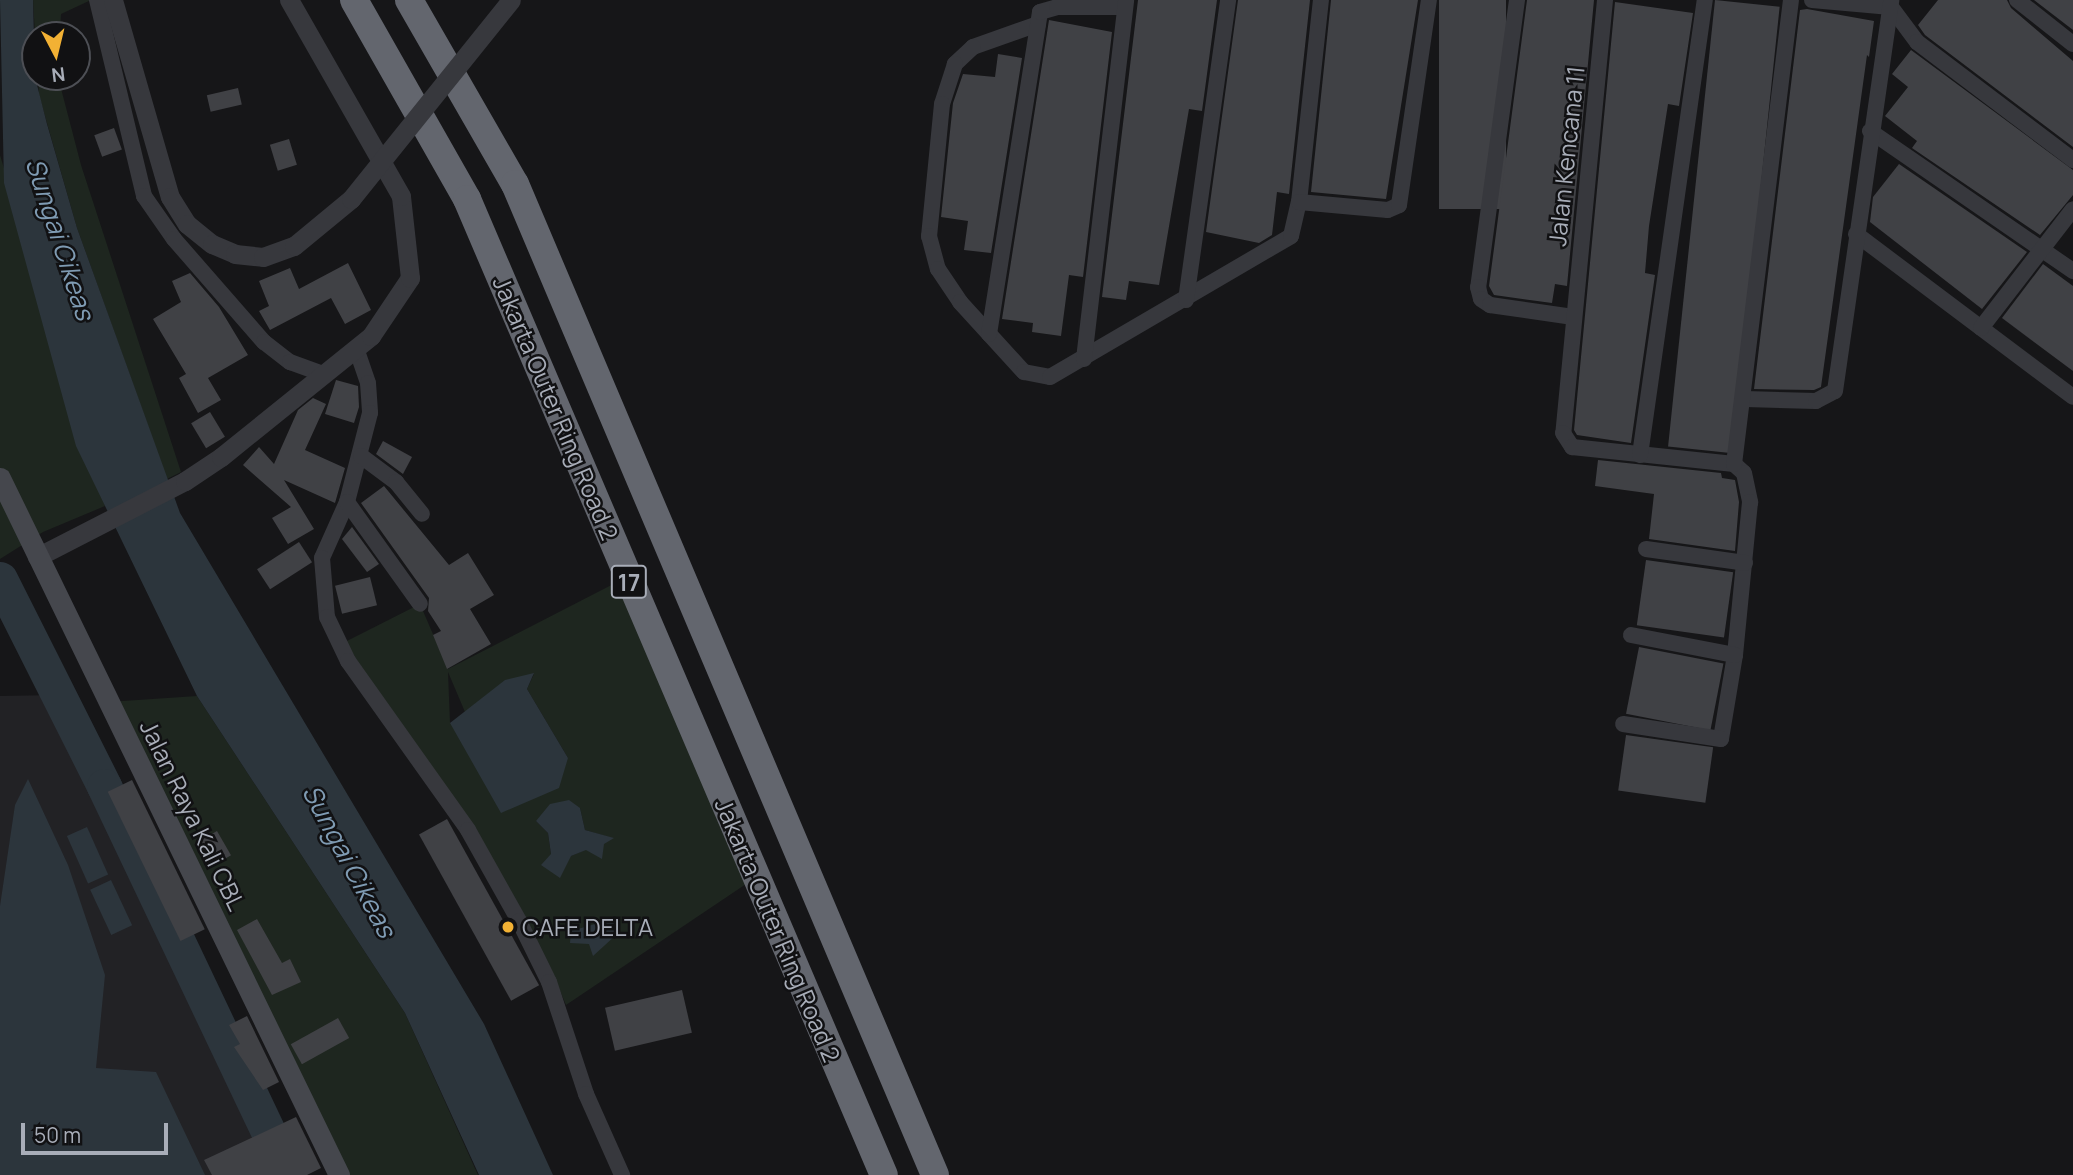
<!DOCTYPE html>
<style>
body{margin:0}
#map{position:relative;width:2073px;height:1175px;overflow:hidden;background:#161618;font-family:Manrope,sans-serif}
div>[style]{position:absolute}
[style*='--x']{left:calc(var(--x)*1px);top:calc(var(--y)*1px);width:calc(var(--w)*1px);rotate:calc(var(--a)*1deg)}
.built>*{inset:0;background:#222225}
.green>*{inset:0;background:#1e261f}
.water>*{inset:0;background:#2c353c;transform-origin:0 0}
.river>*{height:35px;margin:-17.5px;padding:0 17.5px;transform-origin:17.5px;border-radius:17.5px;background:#2c353c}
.building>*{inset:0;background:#404145;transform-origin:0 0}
.minor>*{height:16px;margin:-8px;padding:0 8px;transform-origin:8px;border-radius:8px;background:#37383d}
.tertiary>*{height:19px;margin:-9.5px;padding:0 9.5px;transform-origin:9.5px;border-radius:9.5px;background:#37383d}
.secondary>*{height:21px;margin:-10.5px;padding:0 10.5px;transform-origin:10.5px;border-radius:10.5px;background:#45474d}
.motorway>*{height:28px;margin:-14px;padding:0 14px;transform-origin:14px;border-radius:14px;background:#63666e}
.tertiary-bridge>*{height:19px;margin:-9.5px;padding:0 9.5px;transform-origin:9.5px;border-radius:9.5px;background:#37383d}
.dots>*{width:19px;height:19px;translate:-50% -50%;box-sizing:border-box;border:4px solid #111113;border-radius:50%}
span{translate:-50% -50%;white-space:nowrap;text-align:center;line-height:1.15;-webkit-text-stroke:5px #111113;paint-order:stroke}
.shield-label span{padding:2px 5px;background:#111113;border:2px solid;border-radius:5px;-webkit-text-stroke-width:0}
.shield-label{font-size:23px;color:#a8adb8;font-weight:700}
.street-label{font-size:24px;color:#a8adb8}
.poi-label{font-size:24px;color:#a8adb8}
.left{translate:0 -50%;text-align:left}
.water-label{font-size:26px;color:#7f9bb3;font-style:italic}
.north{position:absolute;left:21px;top:21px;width:70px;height:70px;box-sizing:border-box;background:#111113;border:2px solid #4d4f55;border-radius:50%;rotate:173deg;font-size:19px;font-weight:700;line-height:28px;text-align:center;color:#a8adb8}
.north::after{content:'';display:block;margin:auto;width:24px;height:32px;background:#f2b134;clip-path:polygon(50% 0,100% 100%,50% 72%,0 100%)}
.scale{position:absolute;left:21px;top:1123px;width:147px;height:32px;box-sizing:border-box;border:4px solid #a8adb8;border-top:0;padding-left:9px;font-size:21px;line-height:24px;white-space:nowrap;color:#a8adb8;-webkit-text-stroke:5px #111113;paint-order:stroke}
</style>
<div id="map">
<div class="built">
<div style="clip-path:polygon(59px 695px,210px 1017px,289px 1175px,0 1175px,0 696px)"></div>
</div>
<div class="green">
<div style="clip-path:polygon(33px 0,91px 0,61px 14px,60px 35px,35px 35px)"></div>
<div style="clip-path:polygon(38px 77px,58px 77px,81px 165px,181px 472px,167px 479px,77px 228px,39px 95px)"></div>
<div style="clip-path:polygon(0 155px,105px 506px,43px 532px,0 559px)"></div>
<div style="clip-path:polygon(evenodd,627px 577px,755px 878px,566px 1005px,551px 969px,339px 645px,420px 604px,448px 669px,627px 577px,448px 672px,465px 712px,534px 674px,527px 689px,568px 758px,450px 723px,448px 672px,627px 577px,580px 808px,585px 830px,612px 838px,571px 856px,551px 854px,548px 833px,536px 821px,580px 808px)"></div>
<div style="clip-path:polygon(197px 696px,405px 1013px,478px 1175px,333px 1175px,108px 702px)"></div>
</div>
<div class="water">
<div style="clip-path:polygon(0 0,33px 0,35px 77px,47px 124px,77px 228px,180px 513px,484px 1024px,553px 1175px,479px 1175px,405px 1013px,197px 696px,76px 446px,4px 183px)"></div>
<div style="clip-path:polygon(534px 673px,527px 689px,568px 758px,559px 788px,501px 813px,450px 723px,505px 680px)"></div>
<div style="clip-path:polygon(28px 779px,68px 865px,105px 975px,96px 1068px,156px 1072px,205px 1175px,0 1175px,0 906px,15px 805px)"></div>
<div style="clip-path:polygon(569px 800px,580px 808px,585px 830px,614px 838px,604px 844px,602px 859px,586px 850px,571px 856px,560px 878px,541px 865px,551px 854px,548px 833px,536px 821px,550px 804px)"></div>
<div style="left:87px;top:827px;width:52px;height:22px;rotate:66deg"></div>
<div style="left:111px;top:880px;width:50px;height:23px;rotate:65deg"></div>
<div style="clip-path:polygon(619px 917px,616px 935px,593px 956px,589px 944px,570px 943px,571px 931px)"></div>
</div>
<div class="river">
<div style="--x:0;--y:579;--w:232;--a:63.3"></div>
<div style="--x:104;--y:786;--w:431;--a:64.6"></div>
</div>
<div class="building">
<div style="clip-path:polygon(1138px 0,1217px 0,1202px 111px,1189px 109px,1159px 285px,1129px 281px,1126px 300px,1102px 297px)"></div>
<div style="clip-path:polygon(1238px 0,1310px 0,1289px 194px,1277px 192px,1272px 235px,1259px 243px,1206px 232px)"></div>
<div style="clip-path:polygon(1331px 0,1418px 0,1386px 199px,1311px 192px)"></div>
<div style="left:1439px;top:0;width:67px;height:209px"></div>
<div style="clip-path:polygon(1527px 0,1594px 0,1567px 286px,1555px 284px,1552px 303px,1494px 295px,1489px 286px)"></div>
<div style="left:1715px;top:0;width:65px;height:449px;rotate:6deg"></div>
<div style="clip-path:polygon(1938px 0,2007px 0,2011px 8px,2073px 61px,2073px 147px,1925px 35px,1918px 25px)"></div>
<div style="clip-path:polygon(2034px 0,2073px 0,2073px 30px)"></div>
<div style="clip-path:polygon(1615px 2px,1693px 13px,1679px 106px,1668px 104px,1649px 226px,1645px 273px,1655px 275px,1631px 443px,1577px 435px,1574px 430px)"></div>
<div style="clip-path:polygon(1807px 9px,1874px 21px,1869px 57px,1867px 55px,1821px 387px,1814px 390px,1754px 389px,1800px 10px)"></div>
<div style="clip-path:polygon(1049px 20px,1112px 32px,1083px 277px,1069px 275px,1061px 336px,1032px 332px,1033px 323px,1002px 319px)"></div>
<div style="clip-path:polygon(1911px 50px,2073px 170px,2073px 195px,2040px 235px,1912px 148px,1917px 141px,1885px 116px,1908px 87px,1892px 74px)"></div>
<div style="clip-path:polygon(998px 54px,1022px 58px,991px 253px,964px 250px,968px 221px,941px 217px,953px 103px,963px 74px,995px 77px)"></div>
<div style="left:238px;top:88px;width:17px;height:32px;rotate:77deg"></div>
<div style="left:114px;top:128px;width:23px;height:21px;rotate:70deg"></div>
<div style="left:289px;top:139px;width:27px;height:20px;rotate:73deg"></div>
<div style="clip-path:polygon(1899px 164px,2027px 252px,1982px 309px,1870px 222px,1873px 197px)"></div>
<div style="clip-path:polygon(348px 263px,371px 310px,345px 324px,331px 298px,270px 330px,259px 311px,269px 306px,259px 281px,290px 268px,299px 289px)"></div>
<div style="clip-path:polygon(2043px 264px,2073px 286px,2073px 371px,2002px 318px)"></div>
<div style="clip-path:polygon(190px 273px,219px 307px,248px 355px,208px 378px,221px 400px,198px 413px,179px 378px,186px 374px,153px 319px,181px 302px,172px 281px)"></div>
<div style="clip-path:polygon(336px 380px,358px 386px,359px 407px,354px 423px,325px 414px)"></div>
<div style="clip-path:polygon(313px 398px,326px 404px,305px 450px,345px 468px,335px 503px,284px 480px,314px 529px,288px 544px,272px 518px,291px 507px,243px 465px,259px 447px,274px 464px,298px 410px)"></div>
<div style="left:210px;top:412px;width:29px;height:22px;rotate:59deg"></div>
<div style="clip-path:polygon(383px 441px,412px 457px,403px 474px,376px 454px)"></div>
<div style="clip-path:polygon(1598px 460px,1721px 473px,1722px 478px,1735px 480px,1739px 502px,1735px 551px,1649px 539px,1654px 494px,1595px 486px)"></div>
<div style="clip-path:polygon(384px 486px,449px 565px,468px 553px,494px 595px,470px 609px,491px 644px,447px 669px,433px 635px,441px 631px,428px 611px,429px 598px,361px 503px)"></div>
<div style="clip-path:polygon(352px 527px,379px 564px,367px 572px,342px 539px)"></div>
<div style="left:299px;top:542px;width:24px;height:50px;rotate:57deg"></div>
<div style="left:1646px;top:560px;width:88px;height:66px;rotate:8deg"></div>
<div style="left:370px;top:577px;width:29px;height:36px;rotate:76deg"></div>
<div style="left:1639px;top:647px;width:86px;height:68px;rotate:11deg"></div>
<div style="left:1626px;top:735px;width:88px;height:56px;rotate:8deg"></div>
<div style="left:132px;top:780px;width:166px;height:27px;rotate:64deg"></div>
<div style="left:447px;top:819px;width:190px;height:32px;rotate:61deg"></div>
<div style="left:217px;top:831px;width:28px;height:21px;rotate:60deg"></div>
<div style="clip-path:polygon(257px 919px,282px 963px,290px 959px,301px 982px,272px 995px,237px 930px)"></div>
<div style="left:682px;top:990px;width:44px;height:79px;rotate:77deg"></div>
<div style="clip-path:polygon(247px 1016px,279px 1082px,263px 1090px,234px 1047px,240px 1044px,229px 1025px)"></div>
<div style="left:338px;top:1018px;width:23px;height:54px;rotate:61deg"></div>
<div style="clip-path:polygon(296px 1117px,321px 1168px,307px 1175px,212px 1175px,204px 1160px)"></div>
</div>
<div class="minor">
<div style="--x:97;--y:0;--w:202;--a:76.5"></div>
<div style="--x:144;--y:196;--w:52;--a:55.1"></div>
<div style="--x:174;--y:239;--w:137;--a:48.9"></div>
<div style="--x:264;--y:342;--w:33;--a:38"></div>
<div style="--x:290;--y:362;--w:33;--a:20"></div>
<div style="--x:1517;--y:0;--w:290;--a:97.7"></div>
<div style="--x:1478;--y:287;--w:12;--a:76"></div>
<div style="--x:1481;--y:299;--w:11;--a:34"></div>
<div style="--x:1490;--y:305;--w:84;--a:8.2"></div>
<div style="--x:1605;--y:0;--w:435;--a:95.5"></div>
<div style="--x:1563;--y:433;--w:17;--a:57"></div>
<div style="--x:1572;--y:447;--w:163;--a:6"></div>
<div style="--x:1734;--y:464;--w:13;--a:42"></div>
<div style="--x:1744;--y:473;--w:30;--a:78"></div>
<div style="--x:1750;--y:502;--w:154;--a:95.6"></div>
<div style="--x:1735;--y:655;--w:85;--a:99.5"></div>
<div style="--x:1721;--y:739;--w:99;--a:-171.3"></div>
<div style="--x:1812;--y:0;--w:79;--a:5.1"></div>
<div style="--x:1891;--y:7;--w:44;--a:53.4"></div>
<div style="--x:1917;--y:42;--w:196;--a:37.1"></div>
<div style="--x:2017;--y:0;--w:71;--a:38.2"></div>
<div style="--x:1038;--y:24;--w:69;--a:160.5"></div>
<div style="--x:973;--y:47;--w:25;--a:137"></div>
<div style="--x:955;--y:64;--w:42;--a:108"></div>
<div style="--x:942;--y:104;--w:133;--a:95.6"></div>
<div style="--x:929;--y:236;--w:34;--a:75"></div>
<div style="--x:938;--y:269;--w:40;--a:56"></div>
<div style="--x:960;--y:302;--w:95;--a:47.6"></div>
<div style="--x:1024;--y:372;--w:26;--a:11"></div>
<div style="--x:1050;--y:377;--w:279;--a:-30.3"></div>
<div style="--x:1291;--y:236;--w:35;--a:-77"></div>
<div style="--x:1299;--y:202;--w:203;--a:-83.8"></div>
<div style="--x:1870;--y:131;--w:247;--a:34.6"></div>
<div style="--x:1299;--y:202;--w:89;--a:5.1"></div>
<div style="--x:1388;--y:210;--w:12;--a:-24"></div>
<div style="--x:1399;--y:205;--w:207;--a:-81.7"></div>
<div style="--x:1856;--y:234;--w:271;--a:36.9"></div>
<div style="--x:1186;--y:300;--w:303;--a:-82"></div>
<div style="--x:1981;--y:328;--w:150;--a:-52.3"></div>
<div style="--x:989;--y:334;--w:326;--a:-81"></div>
<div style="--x:1040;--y:12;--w:18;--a:-16"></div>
<div style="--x:1057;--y:7;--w:68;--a:0"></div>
<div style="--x:356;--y:348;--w:37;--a:71"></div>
<div style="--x:368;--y:383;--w:30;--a:86"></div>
<div style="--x:370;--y:413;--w:92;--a:104.5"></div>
<div style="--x:347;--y:502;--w:61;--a:114.1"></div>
<div style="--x:322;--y:558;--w:59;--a:85.2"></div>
<div style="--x:327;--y:617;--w:49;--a:64.5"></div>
<div style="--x:348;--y:661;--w:207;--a:54.6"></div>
<div style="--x:468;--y:830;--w:104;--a:60.7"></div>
<div style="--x:519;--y:921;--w:68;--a:63.8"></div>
<div style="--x:549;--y:982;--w:118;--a:71.7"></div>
<div style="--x:586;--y:1094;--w:89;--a:66"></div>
<div style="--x:1084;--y:359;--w:361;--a:-83.3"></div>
<div style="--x:1745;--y:399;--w:71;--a:1.6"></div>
<div style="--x:1816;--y:401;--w:21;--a:-28"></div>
<div style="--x:1835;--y:391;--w:395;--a:-81.8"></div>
<div style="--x:1640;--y:455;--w:460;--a:-81.9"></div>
<div style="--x:361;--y:456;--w:44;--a:36.6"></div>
<div style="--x:396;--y:482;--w:41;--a:50.9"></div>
<div style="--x:1734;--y:464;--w:467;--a:-83"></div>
<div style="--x:347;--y:502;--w:125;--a:54.4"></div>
<div style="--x:1646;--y:549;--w:100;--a:8"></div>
<div style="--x:1631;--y:635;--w:106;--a:10.9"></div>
</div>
<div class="tertiary">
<div style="--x:113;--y:0;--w:205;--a:73.9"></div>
<div style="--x:170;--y:197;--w:32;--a:58"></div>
<div style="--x:187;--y:224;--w:32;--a:39"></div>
<div style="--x:212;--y:244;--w:25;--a:23"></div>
<div style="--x:235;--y:254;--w:28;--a:6"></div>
<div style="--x:263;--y:257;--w:33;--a:-20"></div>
<div style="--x:294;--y:246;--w:74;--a:-39.5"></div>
<div style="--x:37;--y:557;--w:166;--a:-27.2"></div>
<div style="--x:185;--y:481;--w:43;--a:-33.7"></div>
<div style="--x:221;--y:457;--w:193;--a:-38.9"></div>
<div style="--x:371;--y:336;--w:70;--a:-56.1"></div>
<div style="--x:410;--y:278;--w:82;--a:-96.3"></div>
<div style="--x:401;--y:196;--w:226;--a:-119.7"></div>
</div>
<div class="secondary">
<div style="--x:0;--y:478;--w:775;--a:64.06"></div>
</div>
<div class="motorway">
<div style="--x:354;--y:0;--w:229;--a:60.4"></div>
<div style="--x:467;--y:199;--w:1061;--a:66.87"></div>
<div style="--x:409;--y:0;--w:212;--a:60.1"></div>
<div style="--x:515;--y:184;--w:1076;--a:67.03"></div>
</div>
<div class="tertiary-bridge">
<div style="--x:351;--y:199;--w:255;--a:-51.2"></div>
</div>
<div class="dots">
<div style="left:508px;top:927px;background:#f2b134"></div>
</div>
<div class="shield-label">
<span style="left:629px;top:582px">17</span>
</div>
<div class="street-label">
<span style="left:1566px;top:156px;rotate:-84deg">Jalan Kencana 11</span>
<span style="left:556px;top:408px;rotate:67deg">Jakarta Outer Ring Road 2</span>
<span style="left:193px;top:815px;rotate:64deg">Jalan Raya Kali CBL</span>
<span style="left:778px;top:930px;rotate:67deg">Jakarta Outer Ring Road 2</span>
</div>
<div class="poi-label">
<span class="left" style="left:522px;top:927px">CAFE DELTA</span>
</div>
<div class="water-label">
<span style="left:60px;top:239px;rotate:72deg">Sungai Cikeas</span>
<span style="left:349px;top:861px;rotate:62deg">Sungai Cikeas</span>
</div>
<div class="north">N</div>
<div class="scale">50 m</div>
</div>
